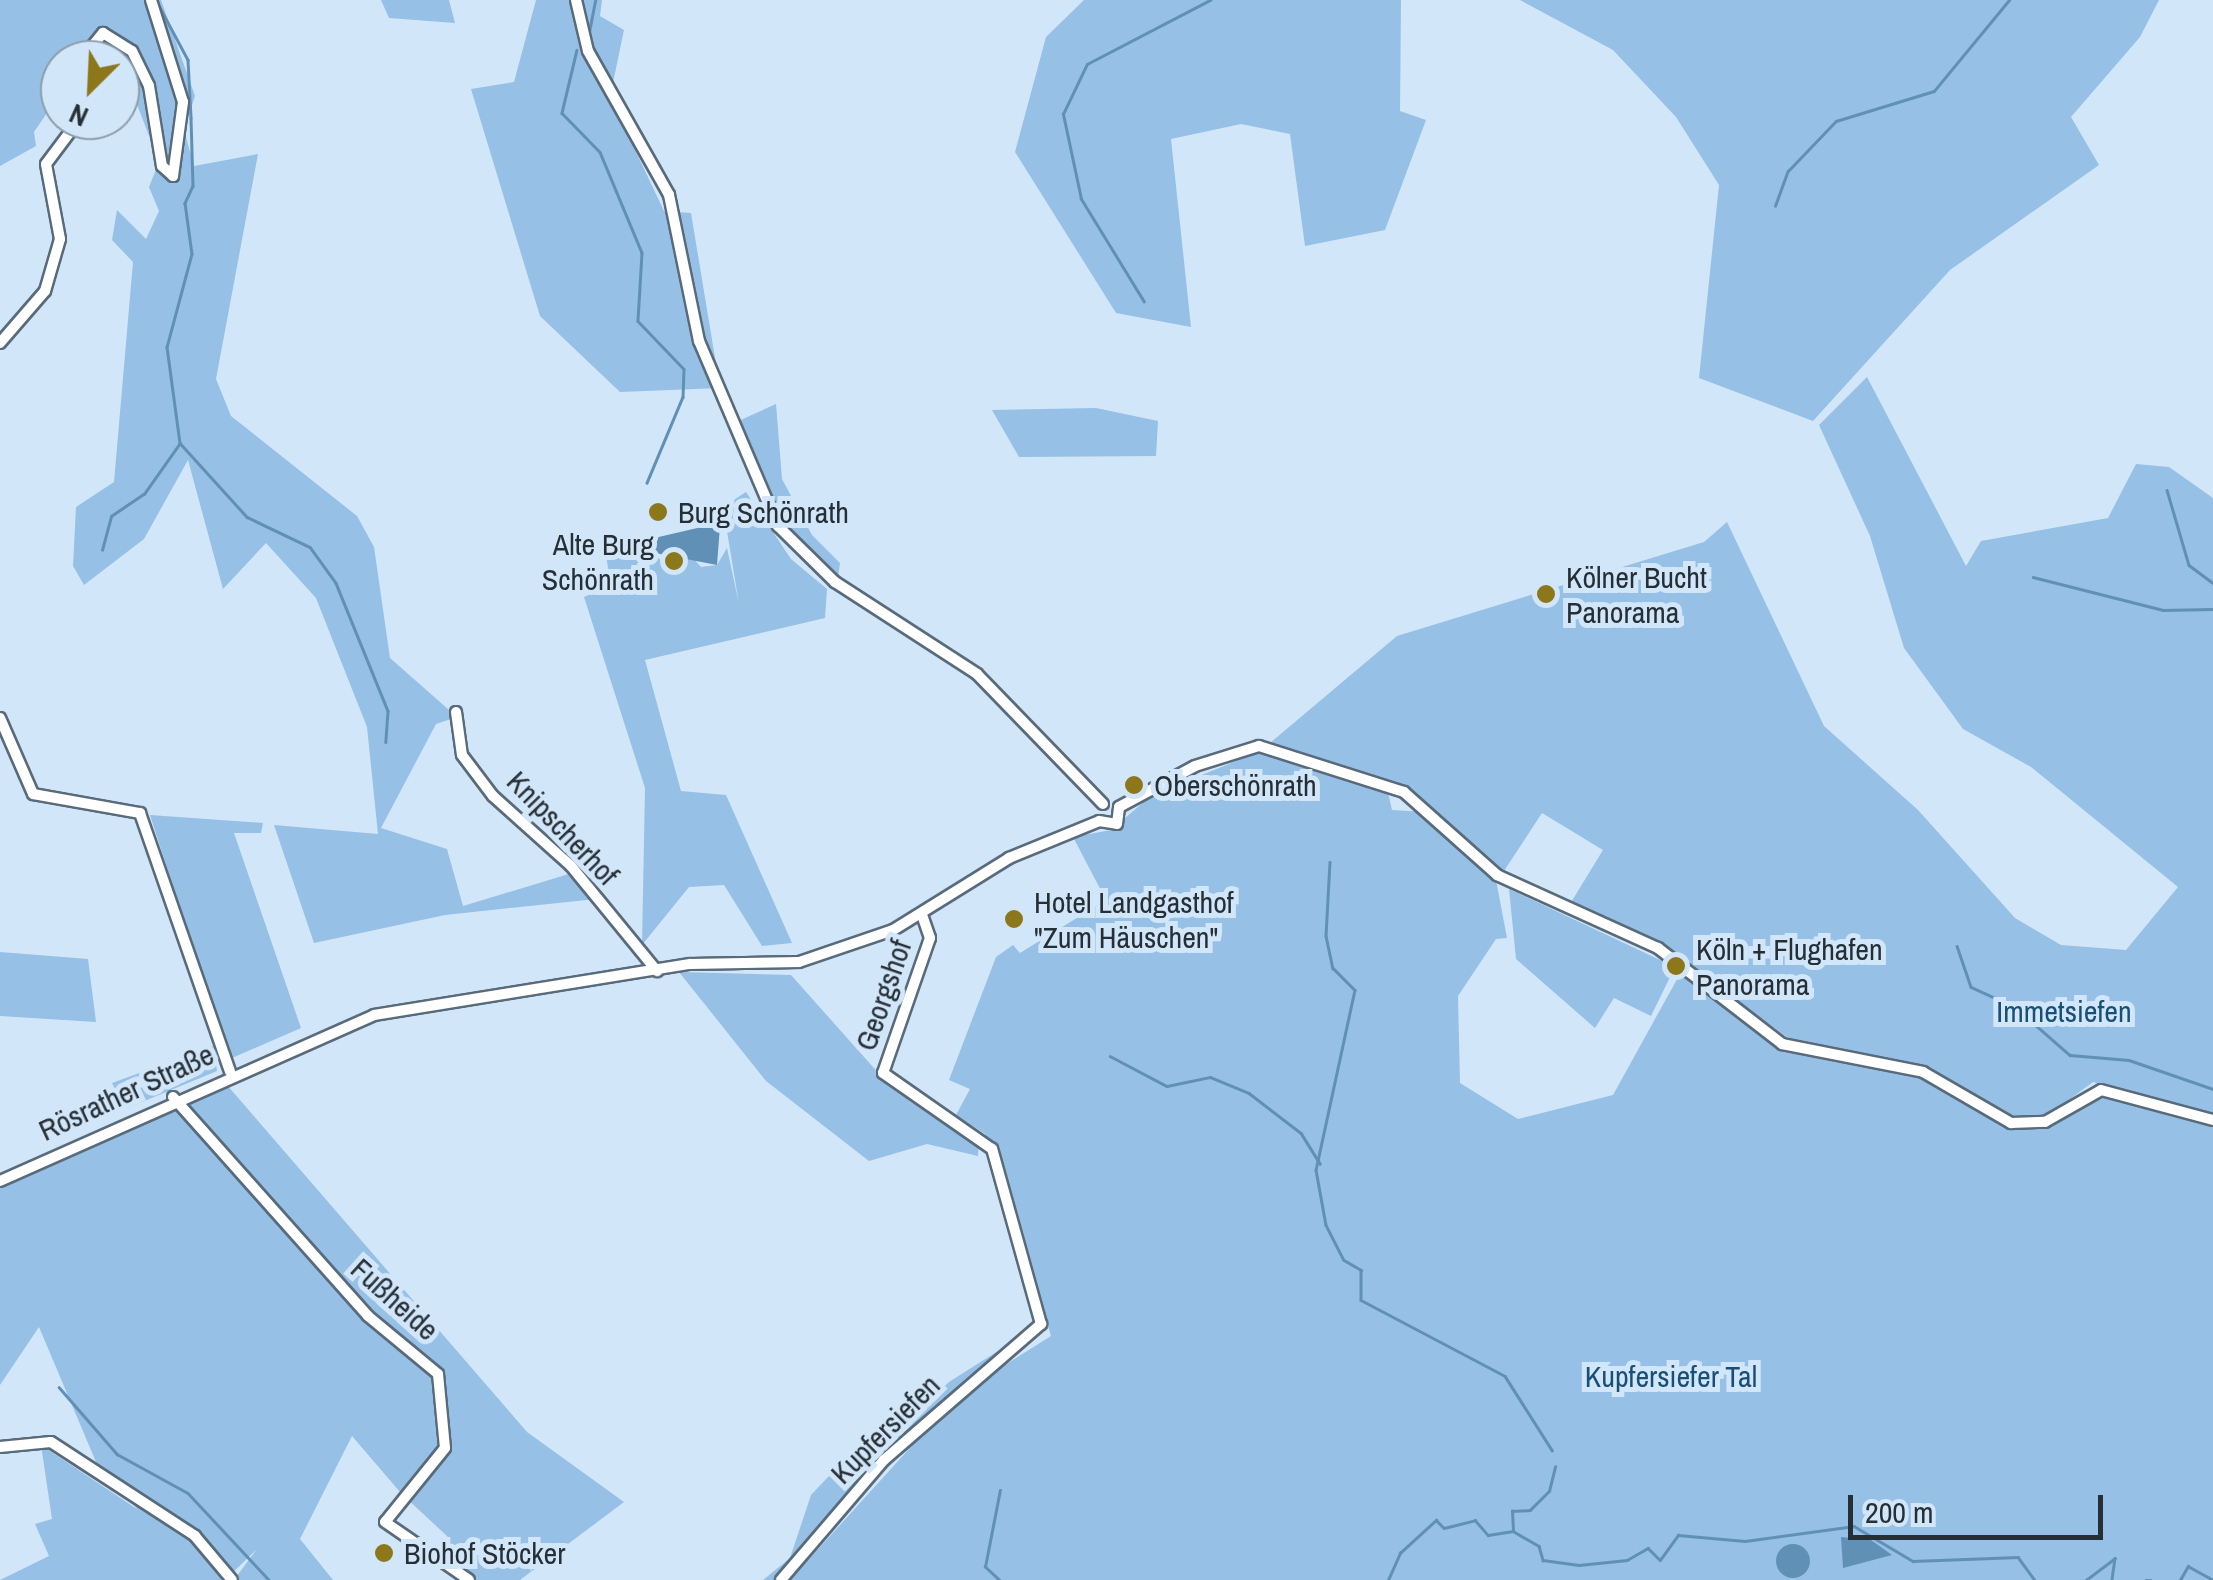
<!DOCTYPE html>
<meta charset="utf-8">
<style>
body{margin:0}
#map{position:relative;width:2213px;height:1580px;overflow:hidden;background:#d1e6f9;font-family:"Archivo Narrow",sans-serif}
div>[style]{position:absolute}
[style*='--x']{left:calc(var(--x)*1px);top:calc(var(--y)*1px);width:calc(var(--w)*1px);rotate:calc(var(--a)*1deg)}
.green>*{inset:0;background:#96c0e5}
.water>*{inset:0;background:#6190b7}
.round{border-radius:50%}
.stream>*{height:2.5px;margin:-1.25px;padding:0 1.25px;transform-origin:1.25px;border-radius:1.25px;background:#6190b7}
.roads{filter:drop-shadow(2px 0 #596b7b) drop-shadow(-2px 0 #596b7b) drop-shadow(0 2px #596b7b) drop-shadow(0 -2px #596b7b)}
.minor>*{height:10px;margin:-5px;padding:0 5px;transform-origin:5px;border-radius:5px;background:#fff}
.dots>*{width:28px;height:28px;translate:-50% -50%;box-sizing:border-box;border:5px solid #d1e6f9;border-radius:50%}
span{translate:-50% -50%;white-space:nowrap;text-align:center;line-height:1.15;-webkit-text-stroke:10px #d1e6f9;paint-order:stroke}
.poi-label{font-size:30px;color:#272f36}
.left{translate:0 -50%;text-align:left}
.right{translate:-100% -50%;text-align:right}
.street-label{font-size:30px;color:#272f36}
.park-label{font-size:30px;color:#194e76}
.north{position:absolute;left:40px;top:40px;width:100px;height:100px;box-sizing:border-box;background:#d1e6f9;border:2px solid #8d9dab;border-radius:50%;rotate:204deg;font-size:28px;font-weight:700;line-height:40px;text-align:center;color:#272f36}
.north::after{content:'';display:block;margin:auto;width:35px;height:45px;background:#8c771b;clip-path:polygon(50% 0,100% 100%,50% 72%,0 100%)}
.scale{position:absolute;left:1848px;top:1495px;width:255px;height:45px;box-sizing:border-box;border:5px solid #272f36;border-top:0;padding-left:12px;font-size:30px;line-height:35px;white-space:nowrap;color:#272f36;-webkit-text-stroke:8px #d1e6f9;paint-order:stroke}
</style>
<div id="map">
<div class="green">
<div style="clip-path:polygon(0 0,161px 0,195px 96px,184px 130px,194px 166px,258px 154px,216px 379px,231px 416px,357px 516px,374px 547px,390px 658px,457px 717px,436px 724px,381px 828px,447px 849px,463px 906px,572px 873px,596px 899px,445px 915px,314px 943px,274px 825px,378px 834px,367px 727px,316px 598px,266px 543px,223px 589px,188px 460px,144px 539px,84px 585px,73px 566px,76px 507px,114px 482px,133px 262px,112px 240px,117px 210px,146px 239px,159px 211px,149px 187px,159px 162px,120px 60px,88px 42px,81px 60px,60px 60px,60px 94px,34px 132px,36px 146px,0 166px)"></div>
<div style="clip-path:polygon(381px 0,449px 0,455px 23px,389px 18px)"></div>
<div style="clip-path:polygon(536px 0,602px 0,600px 16px,624px 30px,610px 97px,664px 211px,691px 213px,720px 388px,620px 392px,540px 316px,471px 89px,514px 82px)"></div>
<div style="clip-path:polygon(1084px 0,1401px 0,1400px 111px,1426px 120px,1385px 230px,1305px 246px,1290px 134px,1241px 124px,1171px 139px,1191px 327px,1116px 313px,1015px 152px,1046px 37px)"></div>
<div style="clip-path:polygon(1520px 0,2159px 0,2140px 37px,2071px 117px,2099px 165px,1950px 270px,1813px 421px,1699px 378px,1719px 185px,1676px 117px,1613px 50px)"></div>
<div style="clip-path:polygon(1867px 377px,1966px 566px,1981px 541px,2108px 518px,2136px 464px,2169px 467px,2213px 498px,2213px 1116px,2093px 1082px,2050px 1114px,2022px 1120px,1924px 1067px,1798px 1045px,1687px 964px,1570px 904px,1603px 850px,1542px 813px,1502px 874px,1405px 789px,1270px 743px,1397px 636px,1704px 542px,1727px 522px,1824px 726px,1918px 810px,2015px 918px,2061px 945px,2126px 950px,2178px 887px,2031px 767px,1963px 729px,1904px 648px,1870px 536px,1819px 425px)"></div>
<div style="clip-path:polygon(776px 404px,782px 479px,812px 535px,840px 563px,838px 578px,797px 546px,769px 506px,734px 423px)"></div>
<div style="clip-path:polygon(1096px 408px,1158px 421px,1156px 456px,1019px 457px,992px 410px)"></div>
<div style="clip-path:polygon(746px 492px,791px 559px,827px 589px,825px 618px,645px 660px,681px 791px,726px 795px,792px 943px,762px 946px,724px 885px,689px 887px,642px 945px,645px 788px,584px 597px,611px 585px,604px 544px,642px 536px,661px 561px,691px 556px,701px 567px,717px 565px,727px 548px,739px 604px,723px 507px)"></div>
<div style="clip-path:polygon(1261px 751px,1387px 788px,1392px 810px,1425px 812px,1496px 880px,1507px 938px,1496px 939px,1458px 996px,1460px 1083px,1518px 1119px,1613px 1095px,1681px 972px,1776px 1046px,1923px 1077px,2005px 1126px,2047px 1126px,2109px 1094px,2213px 1124px,2213px 1580px,790px 1580px,959px 1394px,1051px 1336px,1004px 1168px,985px 1134px,956px 1115px,970px 1089px,949px 1080px,996px 957px,1013px 945px,1020px 953px,1106px 900px,1073px 837px,1111px 830px,1152px 795px)"></div>
<div style="clip-path:polygon(150px 815px,263px 823px,261px 833px,234px 833px,301px 1028px,232px 1058px,225px 1049px)"></div>
<div style="clip-path:polygon(1509px 889px,1675px 967px,1651px 1016px,1614px 998px,1595px 1028px,1516px 959px)"></div>
<div style="clip-path:polygon(0 952px,88px 959px,96px 1022px,0 1016px)"></div>
<div style="clip-path:polygon(679px 972px,791px 975px,881px 1076px,979px 1140px,978px 1156px,927px 1144px,869px 1161px,766px 1081px)"></div>
<div style="clip-path:polygon(213px 1046px,217px 1071px,125px 1109px,112px 1083px)"></div>
<div style="clip-path:polygon(227px 1085px,527px 1432px,624px 1502px,520px 1580px,475px 1580px,440px 1548px,448px 1537px,404px 1496px,446px 1455px,444px 1377px,382px 1324px,179px 1099px)"></div>
<div style="clip-path:polygon(172px 1104px,367px 1318px,433px 1370px,438px 1458px,400px 1492px,352px 1436px,300px 1539px,333px 1580px,234px 1580px,257px 1549px,225px 1580px,0 1580px,49px 1556px,35px 1524px,52px 1519px,41px 1445px,137px 1509px,96px 1462px,39px 1327px,0 1385px,0 1187px)"></div>
<div style="clip-path:polygon(1012px 1342px,905px 1433px,777px 1580px,763px 1580px,790px 1558px,811px 1495px,828px 1477px,885px 1444px,949px 1382px)"></div>
</div>
<div class="water">
<div style="clip-path:polygon(706px 526px,720px 526px,717px 565px,650px 552px,650px 539px)"></div>
<div style="clip-path:polygon(1841px 1537px,1871px 1540px,1892px 1555px,1843px 1568px)"></div>
<div class="round" style="left:1776px;top:1544px;width:34px;height:34px"></div>
</div>
<div class="stream">
<div style="--x:156;--y:0;--w:68;--a:61.9"></div>
<div style="--x:188;--y:60;--w:58;--a:87"></div>
<div style="--x:191;--y:118;--w:68;--a:88.3"></div>
<div style="--x:193;--y:186;--w:19;--a:115"></div>
<div style="--x:185;--y:203;--w:51;--a:82.2"></div>
<div style="--x:192;--y:254;--w:96;--a:105"></div>
<div style="--x:167;--y:347;--w:97;--a:82.3"></div>
<div style="--x:180;--y:443;--w:100;--a:47.8"></div>
<div style="--x:247;--y:517;--w:70;--a:25.5"></div>
<div style="--x:310;--y:547;--w:44;--a:54.2"></div>
<div style="--x:336;--y:583;--w:138;--a:67.9"></div>
<div style="--x:388;--y:711;--w:31;--a:94"></div>
<div style="--x:589;--y:32;--w:33;--a:-79"></div>
<div style="--x:577;--y:50;--w:65;--a:103.4"></div>
<div style="--x:562;--y:113;--w:54;--a:45.7"></div>
<div style="--x:600;--y:152;--w:109;--a:67.4"></div>
<div style="--x:642;--y:253;--w:68;--a:93.4"></div>
<div style="--x:638;--y:321;--w:66;--a:46.2"></div>
<div style="--x:684;--y:369;--w:28;--a:92"></div>
<div style="--x:683;--y:397;--w:93;--a:112.7"></div>
<div style="--x:1775;--y:206;--w:37;--a:-70"></div>
<div style="--x:1788;--y:171;--w:69;--a:-46.2"></div>
<div style="--x:1836;--y:121;--w:102;--a:-17"></div>
<div style="--x:1934;--y:91;--w:118;--a:-50.5"></div>
<div style="--x:1144;--y:302;--w:121;--a:-121.5"></div>
<div style="--x:1081;--y:199;--w:87;--a:-102"></div>
<div style="--x:1063;--y:114;--w:55;--a:-64.4"></div>
<div style="--x:1087;--y:64;--w:139;--a:-27.5"></div>
<div style="--x:2167;--y:490;--w:78;--a:73.7"></div>
<div style="--x:2189;--y:565;--w:30;--a:37"></div>
<div style="--x:102;--y:550;--w:35;--a:-75"></div>
<div style="--x:111;--y:516;--w:40;--a:-34"></div>
<div style="--x:144;--y:494;--w:62;--a:-54.8"></div>
<div style="--x:2033;--y:577;--w:134;--a:14.2"></div>
<div style="--x:2163;--y:610;--w:50;--a:-1.1"></div>
<div style="--x:1330;--y:862;--w:74;--a:93.1"></div>
<div style="--x:1326;--y:936;--w:33;--a:78"></div>
<div style="--x:1333;--y:968;--w:31;--a:45"></div>
<div style="--x:1355;--y:990;--w:184;--a:102.2"></div>
<div style="--x:1316;--y:1170;--w:56;--a:79.7"></div>
<div style="--x:1326;--y:1225;--w:39;--a:63"></div>
<div style="--x:1344;--y:1260;--w:20;--a:30"></div>
<div style="--x:1361;--y:1270;--w:30;--a:90"></div>
<div style="--x:1361;--y:1300;--w:163;--a:27.8"></div>
<div style="--x:1505;--y:1376;--w:88;--a:57.6"></div>
<div style="--x:1957;--y:946;--w:43;--a:71.1"></div>
<div style="--x:1971;--y:987;--w:48;--a:24.4"></div>
<div style="--x:2015;--y:1007;--w:73;--a:41.1"></div>
<div style="--x:2070;--y:1055;--w:59;--a:4.8"></div>
<div style="--x:2129;--y:1060;--w:89;--a:19"></div>
<div style="--x:1110;--y:1056;--w:64;--a:27.8"></div>
<div style="--x:1167;--y:1086;--w:44;--a:-11.8"></div>
<div style="--x:1210;--y:1077;--w:42;--a:22.3"></div>
<div style="--x:1249;--y:1093;--w:66;--a:37.6"></div>
<div style="--x:1301;--y:1133;--w:36;--a:58"></div>
<div style="--x:59;--y:1387;--w:89;--a:49.1"></div>
<div style="--x:117;--y:1454;--w:81;--a:28.8"></div>
<div style="--x:188;--y:1493;--w:119;--a:47"></div>
<div style="--x:1513;--y:1530;--w:19;--a:-93"></div>
<div style="--x:1512;--y:1511;--w:18;--a:-3"></div>
<div style="--x:1530;--y:1510;--w:27;--a:-45"></div>
<div style="--x:1549;--y:1491;--w:25;--a:-76"></div>
<div style="--x:999;--y:1580;--w:19;--a:-137"></div>
<div style="--x:985;--y:1567;--w:78;--a:-79"></div>
<div style="--x:1388;--y:1580;--w:30;--a:-66"></div>
<div style="--x:1400;--y:1553;--w:49;--a:-42.5"></div>
<div style="--x:1436;--y:1520;--w:11;--a:45"></div>
<div style="--x:1444;--y:1528;--w:32;--a:-14"></div>
<div style="--x:1475;--y:1520;--w:20;--a:49"></div>
<div style="--x:1488;--y:1535;--w:25;--a:-9"></div>
<div style="--x:1513;--y:1531;--w:30;--a:30"></div>
<div style="--x:1539;--y:1546;--w:15;--a:74"></div>
<div style="--x:1543;--y:1560;--w:36;--a:8"></div>
<div style="--x:1579;--y:1565;--w:48;--a:-5.9"></div>
<div style="--x:1627;--y:1560;--w:24;--a:-30"></div>
<div style="--x:1648;--y:1548;--w:17;--a:45"></div>
<div style="--x:1660;--y:1560;--w:31;--a:-54"></div>
<div style="--x:1678;--y:1535;--w:67;--a:5.1"></div>
<div style="--x:1745;--y:1541;--w:110;--a:-7.8"></div>
<div style="--x:1854;--y:1526;--w:69;--a:30.7"></div>
<div style="--x:1913;--y:1561;--w:105;--a:-2.2"></div>
<div style="--x:2018;--y:1557;--w:29;--a:54"></div>
<div style="--x:2086;--y:1580;--w:36;--a:-37"></div>
<div style="--x:2115;--y:1558;--w:22;--a:98"></div>
<div style="--x:2146;--y:1580;--w:5;--a:0"></div>
<div style="--x:2180;--y:1580;--w:16;--a:-60"></div>
<div style="--x:2188;--y:1566;--w:29;--a:29"></div>
</div>
<div class="roads">
<div class="minor">
<div style="--x:576;--y:0;--w:52;--a:76.8"></div>
<div style="--x:588;--y:51;--w:165;--a:60.6"></div>
<div style="--x:669;--y:195;--w:149;--a:78.4"></div>
<div style="--x:699;--y:341;--w:201;--a:66.9"></div>
<div style="--x:778;--y:526;--w:80;--a:44.5"></div>
<div style="--x:835;--y:582;--w:169;--a:32.9"></div>
<div style="--x:977;--y:674;--w:181;--a:45.9"></div>
<div style="--x:81;--y:60;--w:35;--a:-51"></div>
<div style="--x:103;--y:33;--w:34;--a:32"></div>
<div style="--x:132;--y:51;--w:39;--a:64"></div>
<div style="--x:149;--y:86;--w:81;--a:80.8"></div>
<div style="--x:162;--y:166;--w:15;--a:42"></div>
<div style="--x:173;--y:176;--w:75;--a:-82.3"></div>
<div style="--x:183;--y:102;--w:107;--a:-107.4"></div>
<div style="--x:0;--y:343;--w:69;--a:-49.1"></div>
<div style="--x:45;--y:291;--w:54;--a:-73.9"></div>
<div style="--x:60;--y:239;--w:76;--a:-100.6"></div>
<div style="--x:46;--y:164;--w:55;--a:-53.1"></div>
<div style="--x:456;--y:712;--w:43;--a:82.1"></div>
<div style="--x:462;--y:755;--w:51;--a:52.9"></div>
<div style="--x:493;--y:796;--w:105;--a:41.9"></div>
<div style="--x:571;--y:866;--w:136;--a:50.7"></div>
<div style="--x:0;--y:718;--w:83;--a:66.5"></div>
<div style="--x:33;--y:794;--w:109;--a:10.1"></div>
<div style="--x:140;--y:813;--w:274;--a:70.8"></div>
<div style="--x:1119;--y:807;--w:86;--a:-28.3"></div>
<div style="--x:1195;--y:766;--w:67;--a:-17.4"></div>
<div style="--x:1259;--y:746;--w:152;--a:17.6"></div>
<div style="--x:1404;--y:792;--w:125;--a:41.7"></div>
<div style="--x:1497;--y:875;--w:177;--a:24.4"></div>
<div style="--x:1658;--y:948;--w:157;--a:37.7"></div>
<div style="--x:1782;--y:1044;--w:144;--a:11.2"></div>
<div style="--x:1923;--y:1072;--w:102;--a:30.1"></div>
<div style="--x:2011;--y:1123;--w:34;--a:-2"></div>
<div style="--x:2045;--y:1122;--w:64;--a:-29.7"></div>
<div style="--x:2101;--y:1090;--w:116;--a:15"></div>
<div style="--x:1099;--y:821;--w:18;--a:9"></div>
<div style="--x:1117;--y:824;--w:17;--a:-83"></div>
<div style="--x:173;--y:1097;--w:293;--a:48.3"></div>
<div style="--x:368;--y:1316;--w:91;--a:39.6"></div>
<div style="--x:438;--y:1374;--w:74;--a:84.6"></div>
<div style="--x:445;--y:1448;--w:95;--a:129"></div>
<div style="--x:385;--y:1522;--w:102;--a:34.6"></div>
<div style="--x:0;--y:1181;--w:409;--a:-23.9"></div>
<div style="--x:374;--y:1015;--w:320;--a:-9.2"></div>
<div style="--x:690;--y:964;--w:109;--a:-1.1"></div>
<div style="--x:799;--y:962;--w:99;--a:-18.8"></div>
<div style="--x:893;--y:930;--w:137;--a:-31.8"></div>
<div style="--x:1009;--y:858;--w:97;--a:-22.3"></div>
<div style="--x:0;--y:1447;--w:51;--a:-5.6"></div>
<div style="--x:51;--y:1442;--w:172;--a:33.1"></div>
<div style="--x:195;--y:1536;--w:57;--a:49.9"></div>
<div style="--x:781;--y:1580;--w:158;--a:-49.4"></div>
<div style="--x:884;--y:1460;--w:208;--a:-40.9"></div>
<div style="--x:1041;--y:1324;--w:182;--a:-105.6"></div>
<div style="--x:992;--y:1149;--w:133;--a:-145.1"></div>
<div style="--x:883;--y:1073;--w:143;--a:-70.8"></div>
<div style="--x:930;--y:938;--w:24;--a:-109"></div>
</div>
</div>
<div class="dots">
<div style="left:658px;top:512px;background:#8c771b"></div>
<div style="left:674px;top:561px;background:#8c771b"></div>
<div style="left:1546px;top:594px;background:#8c771b"></div>
<div style="left:1134px;top:785px;background:#8c771b"></div>
<div style="left:1014px;top:919px;background:#8c771b"></div>
<div style="left:1676px;top:966px;background:#8c771b"></div>
<div style="left:384px;top:1553px;background:#8c771b"></div>
</div>
<div class="poi-label">
<span class="left" style="left:678px;top:512px">Burg Schönrath</span>
<span class="right" style="left:654px;top:561px">Alte Burg<br>Schönrath</span>
<span class="left" style="left:1566px;top:594px">Kölner Bucht<br>Panorama</span>
<span class="left" style="left:1154px;top:785px">Oberschönrath</span>
<span class="left" style="left:1034px;top:919px">Hotel Landgasthof<br>"Zum Häuschen"</span>
<span class="left" style="left:1696px;top:966px">Köln + Flughafen<br>Panorama</span>
<span class="left" style="left:404px;top:1553px">Biohof Stöcker</span>
</div>
<div class="street-label">
<span style="left:563px;top:828px;rotate:46deg">Knipscherhof</span>
<span style="left:883px;top:995px;rotate:-71deg">Georgshof</span>
<span style="left:126px;top:1092px;rotate:-25deg">Rösrather Straße</span>
<span style="left:395px;top:1299px;rotate:42deg">Fußheide</span>
<span style="left:885px;top:1429px;rotate:-45deg">Kupfersiefen</span>
</div>
<div class="park-label">
<span style="left:2064px;top:1011px">Immetsiefen</span>
<span style="left:1671px;top:1376px">Kupfersiefer Tal</span>
</div>
<div class="north">N</div>
<div class="scale">200 m</div>
</div>
